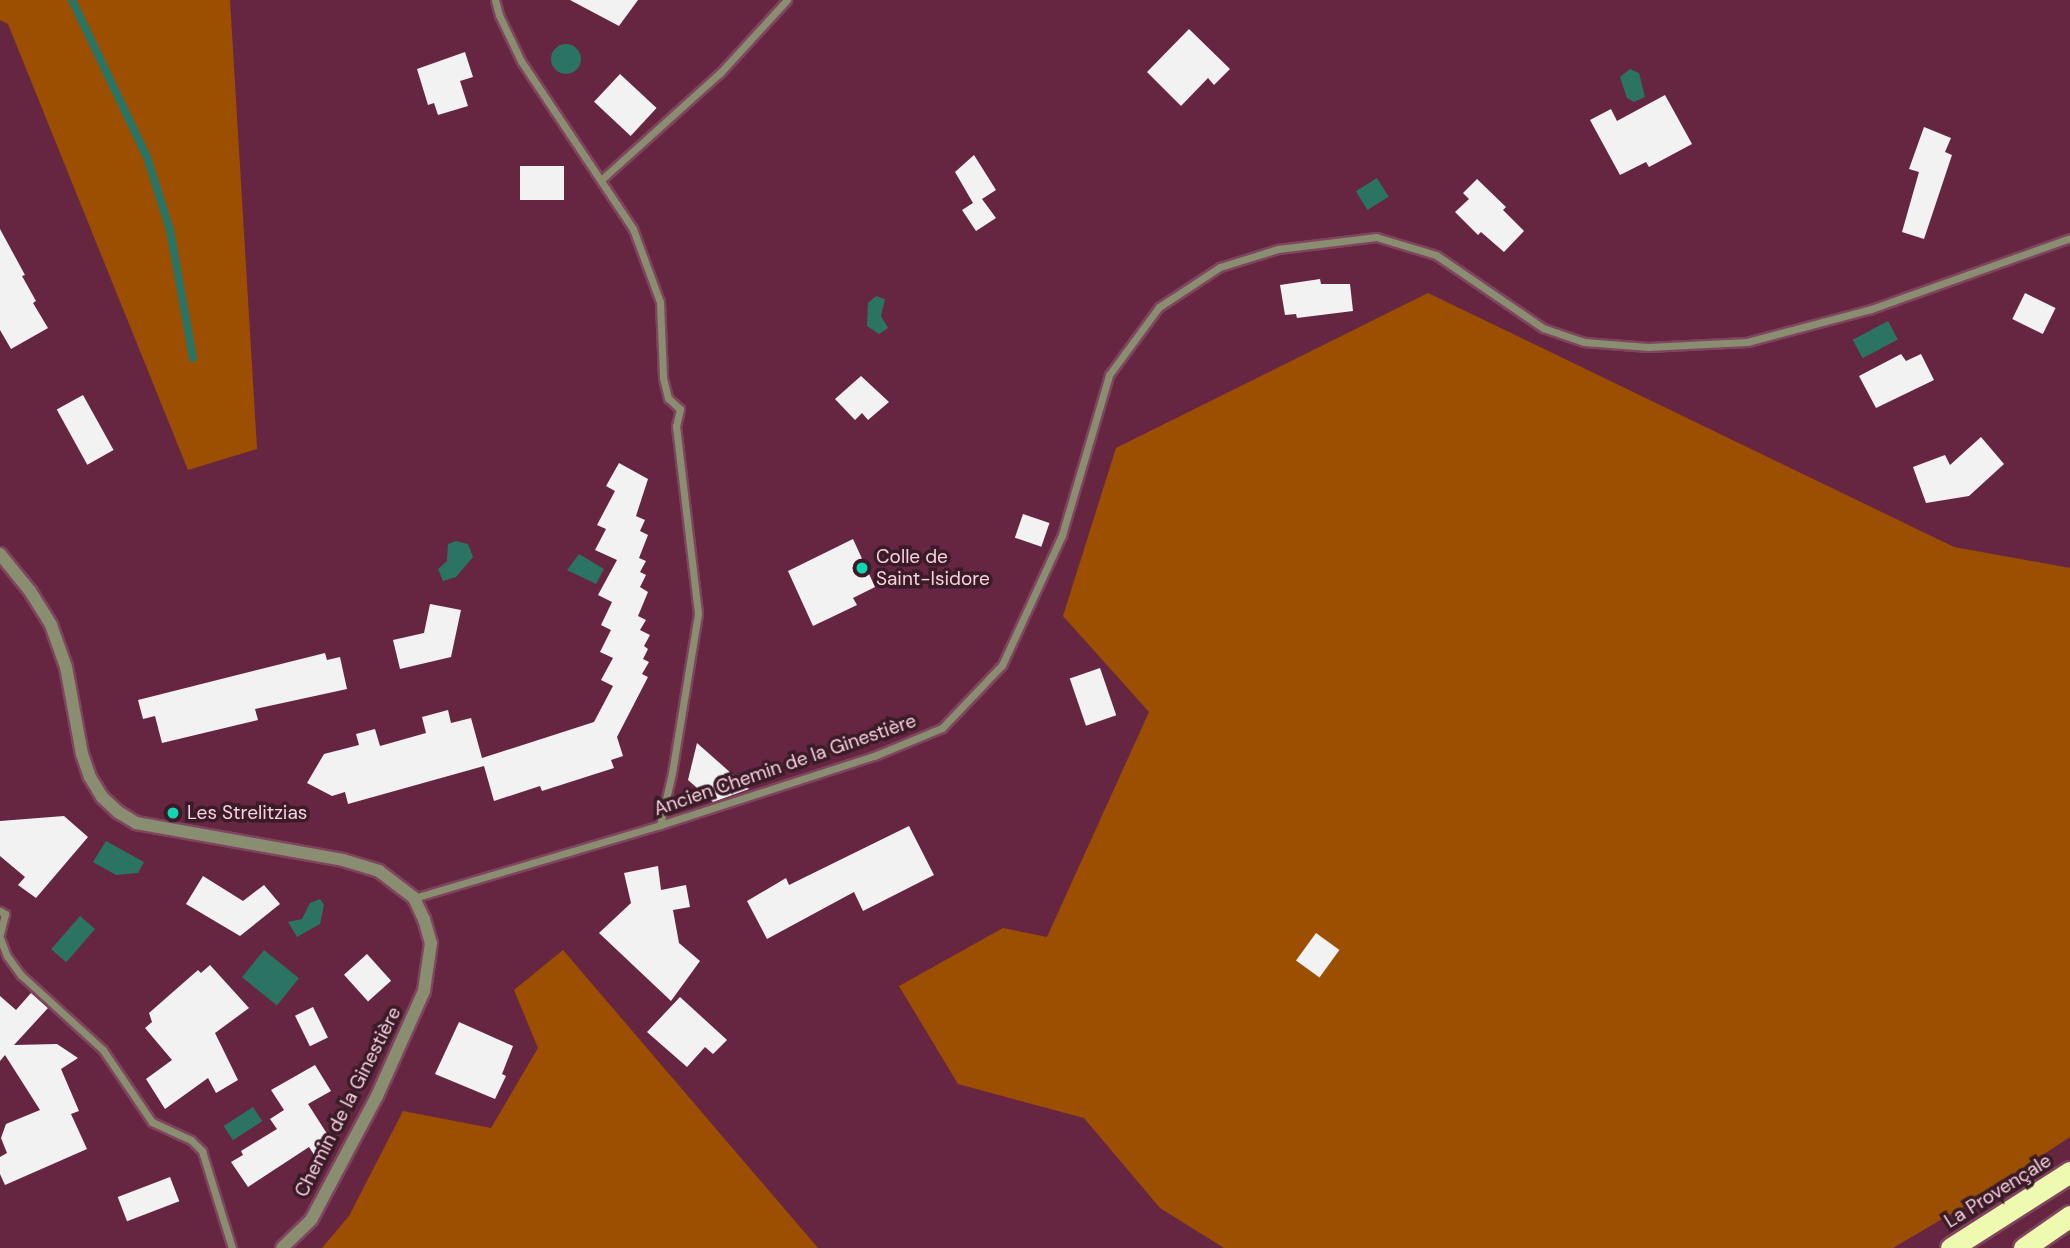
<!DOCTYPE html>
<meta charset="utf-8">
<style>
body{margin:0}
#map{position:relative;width:2070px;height:1248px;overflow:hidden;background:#662642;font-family:"DM Sans",sans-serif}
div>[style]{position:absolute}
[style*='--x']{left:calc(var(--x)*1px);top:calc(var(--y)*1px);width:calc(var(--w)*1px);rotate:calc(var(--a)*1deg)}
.forest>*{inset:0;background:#9c4f00}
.water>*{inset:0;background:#2b7363;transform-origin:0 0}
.round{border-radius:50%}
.stream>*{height:8px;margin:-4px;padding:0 4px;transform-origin:4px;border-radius:4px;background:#2b7363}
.building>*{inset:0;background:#f2f2f2;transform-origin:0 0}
.roads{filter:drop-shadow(2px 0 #80455e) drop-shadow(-2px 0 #80455e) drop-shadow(0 2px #80455e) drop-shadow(0 -2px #80455e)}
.minor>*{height:7px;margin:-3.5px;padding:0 3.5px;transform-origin:3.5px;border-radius:3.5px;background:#898e71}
.tertiary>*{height:12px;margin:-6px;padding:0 6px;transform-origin:6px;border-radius:6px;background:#898e71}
.motorway>*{height:21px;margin:-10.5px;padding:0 10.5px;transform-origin:10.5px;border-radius:10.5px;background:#eefaaf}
.dots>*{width:19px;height:19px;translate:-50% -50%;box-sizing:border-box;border:4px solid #391c27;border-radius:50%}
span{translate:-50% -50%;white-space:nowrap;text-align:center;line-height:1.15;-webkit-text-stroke:7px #391c27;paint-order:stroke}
.poi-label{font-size:19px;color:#f8d0de}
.left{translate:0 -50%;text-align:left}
.street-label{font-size:19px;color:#f8d0de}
</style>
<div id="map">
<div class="forest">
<div style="clip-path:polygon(0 0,230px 0,257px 449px,188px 470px,8px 24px,0 20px)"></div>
<div style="clip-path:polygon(1428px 293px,1954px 547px,2070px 568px,2070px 1137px,1966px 1205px,1893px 1248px,1224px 1248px,1160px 1208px,1084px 1118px,958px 1084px,899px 986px,1003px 928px,1047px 937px,1149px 712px,1063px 616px,1116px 448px)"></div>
<div style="clip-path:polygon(563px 950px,818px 1248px,322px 1248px,349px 1216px,403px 1111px,491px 1128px,538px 1048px,514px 990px)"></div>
</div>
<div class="water">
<div class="round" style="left:551px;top:44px;width:30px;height:30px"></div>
<div style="clip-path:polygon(1630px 69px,1639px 73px,1645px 97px,1634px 102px,1627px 98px,1620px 77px)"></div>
<div style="left:1377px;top:178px;width:22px;height:25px;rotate:58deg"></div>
<div style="clip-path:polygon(876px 296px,885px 299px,881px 316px,888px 328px,879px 334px,867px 326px,868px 303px)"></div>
<div style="left:1888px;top:321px;width:21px;height:40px;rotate:62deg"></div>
<div style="clip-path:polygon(456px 541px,468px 544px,473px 557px,456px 577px,443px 581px,438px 569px,447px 561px,448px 544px)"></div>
<div style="clip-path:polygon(579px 554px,604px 569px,596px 584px,567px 570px)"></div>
<div style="clip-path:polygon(106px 841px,144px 862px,138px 873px,116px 875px,93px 862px)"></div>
<div style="clip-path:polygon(320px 899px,324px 905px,320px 924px,297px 937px,288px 922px,302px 919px,310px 903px)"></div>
<div style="left:80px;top:916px;width:20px;height:44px;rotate:41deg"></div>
<div style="left:264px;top:950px;width:45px;height:35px;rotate:39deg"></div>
<div style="left:253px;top:1107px;width:17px;height:35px;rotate:57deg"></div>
</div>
<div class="stream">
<div style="--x:72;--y:0;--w:174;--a:64.5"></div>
<div style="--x:147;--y:157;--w:77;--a:72.5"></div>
<div style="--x:170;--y:230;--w:130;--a:79.8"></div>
</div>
<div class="building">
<div style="clip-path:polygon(570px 0,638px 0,619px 26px)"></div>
<div style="clip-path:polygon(1189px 29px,1230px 69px,1214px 85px,1208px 78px,1181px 106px,1147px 72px)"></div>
<div style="clip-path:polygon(465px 52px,473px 77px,460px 81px,468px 106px,438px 115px,434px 103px,428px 105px,417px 69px)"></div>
<div style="left:620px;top:74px;width:50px;height:38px;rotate:43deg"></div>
<div style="clip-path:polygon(1665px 95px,1692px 144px,1649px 167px,1646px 162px,1620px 175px,1590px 120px,1611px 109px,1617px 121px)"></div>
<div style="clip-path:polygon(1924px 127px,1951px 138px,1945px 152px,1952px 155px,1924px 239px,1902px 232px,1919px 172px,1909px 169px)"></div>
<div style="clip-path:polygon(974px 155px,996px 190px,982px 199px,996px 218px,976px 231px,962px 210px,973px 203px,955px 172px)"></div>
<div style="left:564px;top:166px;width:34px;height:44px;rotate:90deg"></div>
<div style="clip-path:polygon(1477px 179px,1506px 207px,1503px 210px,1524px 231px,1504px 252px,1481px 232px,1478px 235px,1455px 212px,1469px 199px,1463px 193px)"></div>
<div style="clip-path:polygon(0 229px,25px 275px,22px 276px,36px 301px,33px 303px,48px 328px,11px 349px,0 330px)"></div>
<div style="clip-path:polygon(1320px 279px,1321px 284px,1350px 284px,1353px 311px,1297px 318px,1296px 314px,1285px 315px,1280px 285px)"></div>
<div style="left:2025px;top:293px;width:34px;height:29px;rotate:26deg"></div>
<div style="clip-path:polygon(1901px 354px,1906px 361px,1921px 354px,1934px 380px,1876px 408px,1859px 376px)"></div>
<div style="clip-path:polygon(861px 376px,889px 402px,868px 420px,862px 413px,855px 420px,835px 399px)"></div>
<div style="left:83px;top:395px;width:63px;height:30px;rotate:61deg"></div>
<div style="clip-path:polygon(1981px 437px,2004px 464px,1969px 496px,1926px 503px,1913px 467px,1945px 455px,1950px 465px)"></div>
<div style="clip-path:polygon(619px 463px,648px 479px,636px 516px,645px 520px,640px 531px,648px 535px,639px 558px,646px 561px,640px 572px,646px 575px,640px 587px,648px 592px,638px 616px,646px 620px,640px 630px,650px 635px,644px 646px,648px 649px,643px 659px,649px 662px,642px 674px,648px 677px,617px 737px,623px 756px,611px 760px,614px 768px,542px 791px,540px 786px,494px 801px,484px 766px,348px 804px,345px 792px,332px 796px,307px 783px,324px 754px,359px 745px,356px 734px,375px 729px,380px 746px,426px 733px,422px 717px,448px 710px,451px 723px,471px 718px,482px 758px,594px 722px,613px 686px,601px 680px,613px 658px,600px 652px,611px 630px,601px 625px,612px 602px,598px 595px,617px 560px,595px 550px,606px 529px,597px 525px,615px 491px,606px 486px)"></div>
<div style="left:1023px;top:514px;width:28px;height:25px;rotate:19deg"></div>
<div style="clip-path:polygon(853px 539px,875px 587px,853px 598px,857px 605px,813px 626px,788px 571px)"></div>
<div style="clip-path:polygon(430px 604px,461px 610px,451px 657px,400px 669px,393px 640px,424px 633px)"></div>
<div style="clip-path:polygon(325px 653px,327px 660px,340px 657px,347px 689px,255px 709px,258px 720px,162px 743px,155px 716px,143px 719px,138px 700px)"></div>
<div style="left:1100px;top:668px;width:50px;height:32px;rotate:71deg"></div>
<div style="clip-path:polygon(697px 743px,749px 789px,713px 802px,688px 780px)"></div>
<div style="clip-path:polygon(64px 816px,88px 837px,36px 898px,18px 885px,25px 877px,0 856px,0 821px)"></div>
<div style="clip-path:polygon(909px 826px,934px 875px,863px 911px,854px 892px,767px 939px,747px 901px,786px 878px,789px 885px)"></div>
<div style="clip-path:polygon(658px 866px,661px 890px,686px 885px,690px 907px,673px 910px,679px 943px,700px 961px,671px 1001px,599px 933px,631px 903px,624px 873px)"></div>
<div style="clip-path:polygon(203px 876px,243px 901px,264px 885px,280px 904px,240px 936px,186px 904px)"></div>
<div style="left:1316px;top:933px;width:29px;height:34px;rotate:36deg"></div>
<div style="left:367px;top:954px;width:36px;height:31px;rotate:48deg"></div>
<div style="clip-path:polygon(210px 965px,249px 1008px,215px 1033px,238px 1080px,216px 1093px,208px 1078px,165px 1109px,146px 1079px,172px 1060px,145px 1028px,152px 1022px,149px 1013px,198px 970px,201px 973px)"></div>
<div style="clip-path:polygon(31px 993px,48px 1008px,14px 1045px,57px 1044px,78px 1058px,61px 1069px,79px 1111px,71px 1114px,87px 1149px,5px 1185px,0 1174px,0 1157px,7px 1153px,1px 1138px,6px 1124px,40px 1110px,5px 1055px,0 1061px,0 996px,16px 1010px)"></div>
<div style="clip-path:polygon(680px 997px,727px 1040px,713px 1054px,705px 1047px,687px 1067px,647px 1032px)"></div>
<div style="left:313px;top:1007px;width:34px;height:20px;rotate:64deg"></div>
<div style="clip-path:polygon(459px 1022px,513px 1046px,502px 1074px,506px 1076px,495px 1099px,435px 1074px)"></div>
<div style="clip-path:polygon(315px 1065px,331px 1091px,308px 1104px,331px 1140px,320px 1164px,309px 1147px,248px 1187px,231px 1162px,243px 1155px,241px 1151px,277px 1129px,270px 1119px,284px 1110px,271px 1090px)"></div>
<div style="left:170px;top:1177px;width:26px;height:56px;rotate:69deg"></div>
</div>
<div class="roads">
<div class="minor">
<div style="--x:495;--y:0;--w:16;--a:75"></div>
<div style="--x:499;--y:15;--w:51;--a:64.4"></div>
<div style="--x:521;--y:61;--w:202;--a:56.3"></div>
<div style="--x:633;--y:229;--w:78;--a:69.7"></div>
<div style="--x:660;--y:302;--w:76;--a:87.7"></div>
<div style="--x:663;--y:378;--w:21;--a:76"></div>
<div style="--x:668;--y:398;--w:16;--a:43"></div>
<div style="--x:680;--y:409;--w:17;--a:103"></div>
<div style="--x:676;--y:426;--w:189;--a:83.3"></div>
<div style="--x:698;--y:614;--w:161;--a:99.3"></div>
<div style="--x:672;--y:773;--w:53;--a:103"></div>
<div style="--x:601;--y:180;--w:160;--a:-42"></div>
<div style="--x:720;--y:73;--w:99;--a:-47.5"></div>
<div style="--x:414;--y:898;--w:257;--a:-16.5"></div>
<div style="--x:660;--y:825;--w:225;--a:-17.9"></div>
<div style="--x:874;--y:756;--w:74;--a:-22.4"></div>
<div style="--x:942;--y:728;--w:87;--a:-46.4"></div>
<div style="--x:1002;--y:665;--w:143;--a:-65.2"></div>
<div style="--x:1062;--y:535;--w:167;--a:-73.6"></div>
<div style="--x:1109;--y:375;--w:84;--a:-53.7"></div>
<div style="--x:1159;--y:307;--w:73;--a:-33.3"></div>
<div style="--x:1220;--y:267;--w:61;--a:-17.2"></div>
<div style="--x:1278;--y:249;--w:99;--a:-7"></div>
<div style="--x:1376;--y:237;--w:63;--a:16.7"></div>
<div style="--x:1436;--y:255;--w:130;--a:34.3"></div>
<div style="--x:1543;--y:328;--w:43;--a:18.9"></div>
<div style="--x:1584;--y:342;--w:64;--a:4.5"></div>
<div style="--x:1648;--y:347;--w:99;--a:-2.9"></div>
<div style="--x:1747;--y:342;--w:128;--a:-14.9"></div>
<div style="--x:1871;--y:309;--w:211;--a:-19.6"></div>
<div style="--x:0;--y:911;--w:6;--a:31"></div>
<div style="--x:5;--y:914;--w:21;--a:104"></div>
<div style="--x:0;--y:938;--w:19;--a:69"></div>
<div style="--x:7;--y:956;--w:24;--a:54"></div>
<div style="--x:21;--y:975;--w:111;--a:42.4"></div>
<div style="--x:103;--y:1050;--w:87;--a:55.8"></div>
<div style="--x:152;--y:1122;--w:43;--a:24.8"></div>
<div style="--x:191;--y:1140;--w:16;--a:45"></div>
<div style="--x:202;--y:1151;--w:102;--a:72.8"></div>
</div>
<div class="tertiary">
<div style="--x:0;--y:554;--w:48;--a:51"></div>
<div style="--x:30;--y:591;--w:40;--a:58"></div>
<div style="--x:51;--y:625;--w:45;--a:70.3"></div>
<div style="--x:66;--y:667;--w:88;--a:79.6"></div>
<div style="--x:82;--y:754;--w:24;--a:71"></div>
<div style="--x:90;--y:777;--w:23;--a:59"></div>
<div style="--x:102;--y:797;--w:22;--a:43"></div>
<div style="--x:118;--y:812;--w:21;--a:31"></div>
<div style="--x:136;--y:823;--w:210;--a:10.1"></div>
<div style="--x:343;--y:860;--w:38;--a:17"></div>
<div style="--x:379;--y:871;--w:44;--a:37.6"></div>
<div style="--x:414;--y:898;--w:23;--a:65"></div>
<div style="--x:424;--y:919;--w:25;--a:74"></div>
<div style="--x:431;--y:943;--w:49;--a:98.3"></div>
<div style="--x:424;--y:991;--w:115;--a:114.1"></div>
<div style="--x:377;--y:1096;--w:140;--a:118"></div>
<div style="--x:311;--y:1220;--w:40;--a:136"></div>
</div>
<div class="motorway">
<div style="--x:1951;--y:1248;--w:141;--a:-32.6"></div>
<div style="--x:2024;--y:1248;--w:56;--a:-34.8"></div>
</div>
</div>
<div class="dots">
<div style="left:862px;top:568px;background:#11d5b4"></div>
<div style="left:173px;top:813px;background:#11d5b4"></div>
</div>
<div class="poi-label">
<span class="left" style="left:876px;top:568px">Colle de<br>Saint-Isidore</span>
<span class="left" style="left:187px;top:813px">Les Strelitzias</span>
</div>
<div class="street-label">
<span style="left:785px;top:765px;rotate:-19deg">Ancien Chemin de la Ginestière</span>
<span style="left:348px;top:1102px;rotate:-63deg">Chemin de la Ginestière</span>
<span style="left:1998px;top:1191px;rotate:-32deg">La Provençale</span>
</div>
</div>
